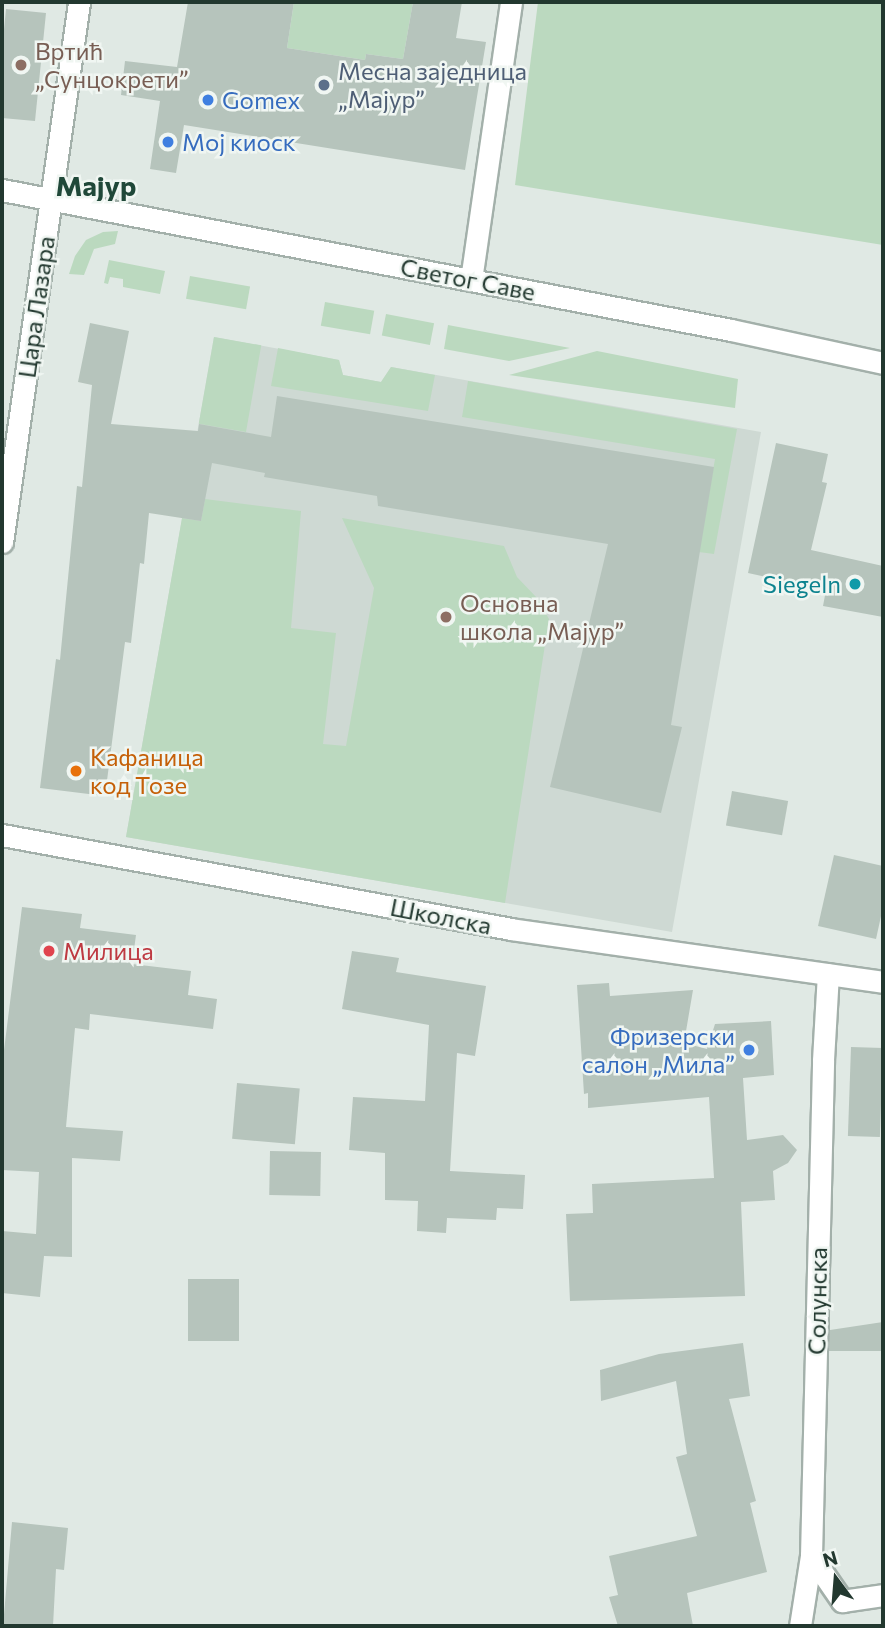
<!DOCTYPE html>
<meta charset="utf-8">
<style>
body{margin:0}
#map{position:relative;width:885px;height:1628px;overflow:hidden;background:#e0e9e4;font-family:Commissioner,sans-serif}
div>[style]{position:absolute}
[style*='--x']{left:calc(var(--x)*1px);top:calc(var(--y)*1px);width:calc(var(--w)*1px);rotate:calc(var(--a)*1deg)}
.built>*{inset:0;background:#ced9d3}
.green>*{inset:0;background:#bbd9bf;transform-origin:0 0}
.building>*{inset:0;background:#b6c4bc;transform-origin:0 0}
.roads{filter:drop-shadow(2px 0 #a3b0aa) drop-shadow(-2px 0 #a3b0aa) drop-shadow(0 2px #a3b0aa) drop-shadow(0 -2px #a3b0aa)}
.minor>*{height:21px;margin:-10.5px;padding:0 10.5px;transform-origin:10.5px;border-radius:10.5px;background:#fff}
.dots>*{width:19px;height:19px;translate:-50% -50%;box-sizing:border-box;border:4px solid #f0f6f2;border-radius:50%}
span{translate:-50% -50%;white-space:nowrap;text-align:center;line-height:1.15;-webkit-text-stroke:5px #f0f6f2;paint-order:stroke}
.education-label{font-size:24px;color:#785e54}
.left{translate:0 -50%;text-align:left}
.service-label{font-size:24px;color:#4e5e75}
.shop-label{font-size:24px;color:#366cbe}
.right{translate:-100% -50%;text-align:right}
.street-label{font-size:24px;color:#22382f}
.culture-label{font-size:24px;color:#0d838f}
.food-label{font-size:24px;color:#c56008}
.health-label{font-size:24px;color:#be3a42}
.quarter-label{font-size:28px;color:#204839;font-weight:700}
.frame{position:absolute;inset:0;border:4px solid #22382f;pointer-events:none}
.north{position:absolute;left:801px;top:1544px;width:70px;height:70px;-webkit-text-stroke:5px #f0f6f2;paint-order:stroke;rotate:344deg;font-size:19px;font-weight:700;line-height:28px;text-align:center;color:#22382f}
.north::after{content:'';display:block;margin:auto;width:24px;height:32px;background:#22382f;clip-path:polygon(50% 0,100% 100%,50% 72%,0 100%)}
</style>
<div id="map">
<div class="built">
<div style="clip-path:polygon(214px 337px,339px 360px,343px 375px,381px 382px,391px 367px,761px 432px,672px 932px,126px 837px)"></div>
</div>
<div class="green">
<div style="clip-path:polygon(294px 2px,413px 2px,403px 59px,366px 54px,365px 60px,287px 48px)"></div>
<div style="clip-path:polygon(538px 2px,883px 2px,883px 245px,515px 185px)"></div>
<div style="clip-path:polygon(118px 231px,115px 244px,94px 249px,84px 275px,69px 274px,75px 256px,86px 240px,103px 232px)"></div>
<div style="clip-path:polygon(109px 260px,165px 271px,160px 294px,123px 287px,123px 279px,110px 277px,108px 284px,104px 283px)"></div>
<div style="left:190px;top:276px;width:61px;height:23px;rotate:10deg"></div>
<div style="left:325px;top:302px;width:50px;height:24px;rotate:10deg"></div>
<div style="left:386px;top:314px;width:49px;height:22px;rotate:11deg"></div>
<div style="clip-path:polygon(448px 325px,570px 348px,509px 361px,444px 349px)"></div>
<div style="left:214px;top:337px;width:48px;height:88px;rotate:10deg"></div>
<div style="clip-path:polygon(278px 348px,339px 360px,343px 375px,381px 382px,391px 367px,435px 375px,428px 411px,271px 386px)"></div>
<div style="clip-path:polygon(597px 351px,738px 379px,735px 408px,509px 375px)"></div>
<div style="clip-path:polygon(468px 381px,737px 429px,714px 554px,699px 552px,715px 459px,462px 417px)"></div>
<div style="clip-path:polygon(205px 499px,301px 511px,291px 628px,336px 633px,323px 744px,346px 746px,374px 588px,342px 518px,504px 546px,517px 577px,537px 598px,549px 619px,505px 903px,126px 837px,182px 518px,201px 521px)"></div>
</div>
<div class="building">
<div style="clip-path:polygon(188px 2px,294px 2px,287px 48px,365px 60px,366px 54px,403px 59px,413px 2px,462px 2px,456px 38px,486px 42px,465px 170px,184px 125px,176px 173px,150px 169px,160px 101px,121px 95px,125px 61px,177px 67px)"></div>
<div style="clip-path:polygon(6px 9px,46px 13px,35px 121px,2px 118px,2px 50px)"></div>
<div style="clip-path:polygon(90px 323px,129px 331px,111px 424px,198px 431px,199px 424px,271px 437px,277px 396px,714px 467px,671px 725px,682px 727px,661px 813px,550px 787px,608px 544px,378px 506px,377px 496px,264px 477px,265px 473px,212px 463px,201px 521px,149px 513px,144px 564px,140px 563px,131px 643px,125px 642px,105px 796px,40px 788px,56px 659px,60px 660px,77px 486px,82px 487px,92px 385px,78px 382px)"></div>
<div style="clip-path:polygon(776px 443px,828px 454px,822px 482px,827px 483px,811px 550px,883px 566px,883px 617px,823px 606px,826px 590px,748px 573px)"></div>
<div style="left:732px;top:791px;width:57px;height:35px;rotate:10deg"></div>
<div style="clip-path:polygon(834px 855px,883px 866px,883px 907px,876px 939px,818px 926px)"></div>
<div style="clip-path:polygon(22px 907px,82px 914px,80px 928px,136px 935px,132px 964px,191px 971px,188px 995px,217px 999px,213px 1029px,90px 1014px,89px 1030px,75px 1028px,66px 1127px,123px 1131px,120px 1161px,72px 1158px,72px 1257px,44px 1256px,40px 1297px,2px 1293px,2px 1231px,36px 1234px,39px 1172px,2px 1170px,2px 1066px)"></div>
<div style="clip-path:polygon(352px 951px,399px 958px,396px 972px,486px 986px,475px 1056px,457px 1053px,450px 1171px,525px 1175px,523px 1209px,497px 1208px,496px 1220px,447px 1218px,446px 1233px,417px 1231px,418px 1201px,385px 1200px,385px 1153px,349px 1150px,353px 1097px,425px 1101px,429px 1025px,342px 1009px)"></div>
<div style="clip-path:polygon(609px 983px,610px 996px,693px 990px,684px 1043px,707px 1049px,715px 1024px,771px 1021px,774px 1075px,743px 1078px,747px 1140px,783px 1135px,797px 1150px,788px 1163px,773px 1171px,775px 1200px,741px 1202px,745px 1296px,570px 1301px,566px 1214px,593px 1213px,592px 1184px,714px 1178px,709px 1097px,588px 1108px,588px 1093px,584px 1094px,577px 985px)"></div>
<div style="left:851px;top:1047px;width:32px;height:89px;rotate:2deg"></div>
<div style="left:237px;top:1083px;width:63px;height:56px;rotate:5deg"></div>
<div style="left:270px;top:1151px;width:51px;height:44px;rotate:1deg"></div>
<div style="left:188px;top:1279px;width:51px;height:62px"></div>
<div style="clip-path:polygon(883px 1322px,883px 1351px,829px 1351px,830px 1330px)"></div>
<div style="clip-path:polygon(743px 1343px,750px 1396px,729px 1399px,756px 1501px,750px 1503px,767px 1572px,687px 1593px,693px 1626px,618px 1626px,609px 1597px,618px 1595px,609px 1556px,697px 1536px,676px 1457px,687px 1454px,676px 1381px,601px 1401px,600px 1370px,659px 1354px)"></div>
<div style="clip-path:polygon(12px 1522px,68px 1528px,64px 1570px,56px 1569px,53px 1626px,3px 1626px)"></div>
</div>
<div class="roads">
<div class="minor">
<div style="--x:2;--y:190;--w:742;--a:10.87"></div>
<div style="--x:731;--y:330;--w:156;--a:12.2"></div>
<div style="--x:471;--y:280;--w:281;--a:-81.8"></div>
<div style="--x:2;--y:542;--w:545;--a:-81.88"></div>
<div style="--x:2;--y:835;--w:518;--a:10.46"></div>
<div style="--x:511;--y:929;--w:376;--a:8.1"></div>
<div style="--x:811;--y:1556;--w:55;--a:55.4"></div>
<div style="--x:842;--y:1601;--w:41;--a:-8.3"></div>
<div style="--x:800;--y:1626;--w:71;--a:-81.1"></div>
<div style="--x:811;--y:1556;--w:496;--a:-88.6"></div>
<div style="--x:823;--y:1060;--w:86;--a:-86.7"></div>
</div>
</div>
<div class="dots">
<div style="left:21px;top:65px;background:#8d6e63"></div>
<div style="left:324px;top:85px;background:#5c6f8a"></div>
<div style="left:208px;top:100px;background:#3f7fe0"></div>
<div style="left:168px;top:142px;background:#3f7fe0"></div>
<div style="left:855px;top:584px;background:#0f9aa8"></div>
<div style="left:446px;top:617px;background:#8d6e63"></div>
<div style="left:76px;top:771px;background:#e8710a"></div>
<div style="left:49px;top:951px;background:#e0444e"></div>
<div style="left:749px;top:1050px;background:#3f7fe0"></div>
</div>
<div class="education-label">
<span class="left" style="left:35px;top:65px">Вртић<br>„Сунцокрети”</span>
<span class="left" style="left:460px;top:617px">Основна<br>школа „Мајур”</span>
</div>
<div class="service-label">
<span class="left" style="left:338px;top:85px">Месна заједница<br>„Мајур”</span>
</div>
<div class="shop-label">
<span class="left" style="left:222px;top:100px">Gomex</span>
<span class="left" style="left:182px;top:142px">Мој киоск</span>
<span class="right" style="left:735px;top:1050px">Фризерски<br>салон „Мила”</span>
</div>
<div class="street-label">
<span style="left:468px;top:279px;rotate:11deg">Светог Саве</span>
<span style="left:36px;top:307px;rotate:-82deg">Цара Лазара</span>
<span style="left:441px;top:916px;rotate:11deg">Школска</span>
<span style="left:817px;top:1301px;rotate:-89deg">Солунска</span>
</div>
<div class="culture-label">
<span class="right" style="left:841px;top:584px">Siegeln</span>
</div>
<div class="food-label">
<span class="left" style="left:90px;top:771px">Кафаница<br>код Тозе</span>
</div>
<div class="health-label">
<span class="left" style="left:63px;top:951px">Милица</span>
</div>
<div class="quarter-label">
<span style="left:96px;top:185px">Мајур</span>
</div>
<div class="frame"></div>
<div class="north">N</div>
</div>
